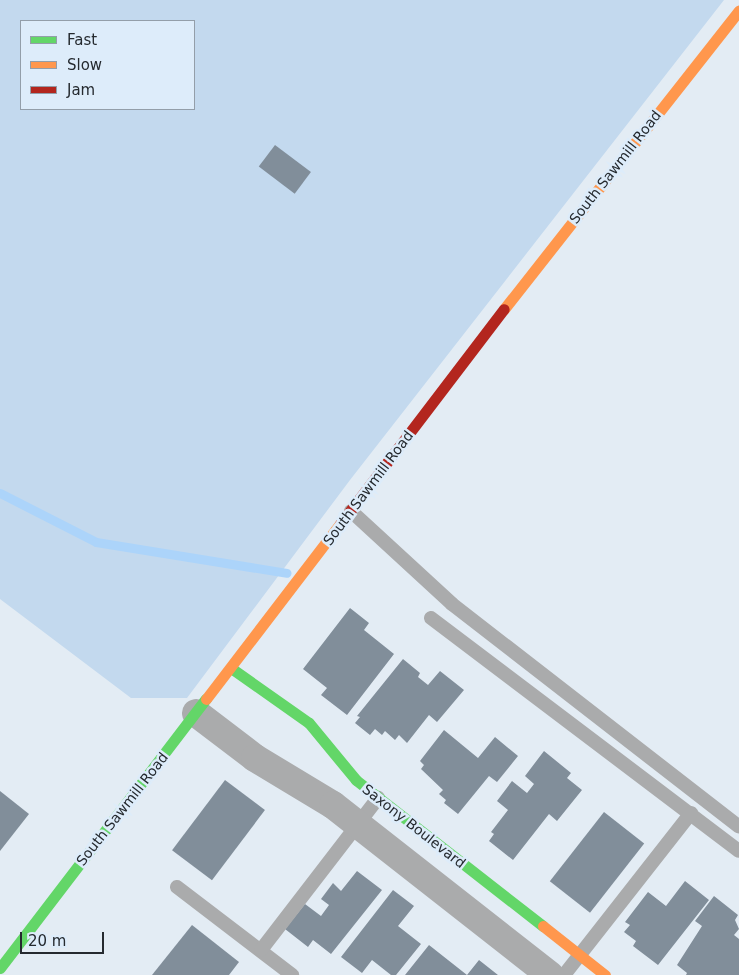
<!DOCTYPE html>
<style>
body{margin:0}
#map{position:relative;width:739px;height:975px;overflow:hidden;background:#e3ecf4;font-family:"DejaVu Sans",sans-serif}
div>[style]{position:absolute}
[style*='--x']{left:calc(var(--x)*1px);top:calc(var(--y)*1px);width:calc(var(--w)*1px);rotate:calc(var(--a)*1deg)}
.green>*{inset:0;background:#c3d9ee}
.stream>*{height:9px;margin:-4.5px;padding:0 4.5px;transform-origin:4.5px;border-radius:4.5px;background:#acd4fa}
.building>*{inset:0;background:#818e9a;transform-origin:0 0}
.lane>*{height:14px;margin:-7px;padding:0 7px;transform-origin:7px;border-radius:7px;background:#aaabac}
.street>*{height:28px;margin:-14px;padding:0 14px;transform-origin:14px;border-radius:14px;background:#aaabac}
.fast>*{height:11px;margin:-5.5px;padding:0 5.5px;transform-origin:5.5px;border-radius:5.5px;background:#63d668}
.slow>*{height:11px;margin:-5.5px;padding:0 5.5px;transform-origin:5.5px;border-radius:5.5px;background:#ff974d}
.jam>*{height:11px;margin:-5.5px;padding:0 5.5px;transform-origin:5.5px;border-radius:5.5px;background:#b3261e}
span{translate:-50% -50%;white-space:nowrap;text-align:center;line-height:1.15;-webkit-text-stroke:5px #ddecfa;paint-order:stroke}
.street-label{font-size:14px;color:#252a2f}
.legend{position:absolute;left:20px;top:20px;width:175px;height:90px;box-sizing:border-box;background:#ddecfa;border:1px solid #939ea9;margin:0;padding:6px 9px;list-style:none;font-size:15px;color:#252a2f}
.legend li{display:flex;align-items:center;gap:10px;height:25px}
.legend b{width:25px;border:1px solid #939ea9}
.scale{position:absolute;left:20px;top:932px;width:84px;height:22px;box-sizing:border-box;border:2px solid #252a2f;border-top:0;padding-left:6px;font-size:15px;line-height:18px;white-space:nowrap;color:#252a2f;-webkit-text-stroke:4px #ddecfa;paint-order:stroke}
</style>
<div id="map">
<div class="green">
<div style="clip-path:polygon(evenodd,0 0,724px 0,350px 480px,187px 698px,131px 698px,0 599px,0 0,21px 21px,194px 21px,194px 109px,21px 109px,21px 21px)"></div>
</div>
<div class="stream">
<div style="--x:0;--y:493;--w:108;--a:27"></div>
<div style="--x:96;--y:542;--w:193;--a:9.2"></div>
</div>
<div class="building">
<div style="left:275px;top:145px;width:45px;height:27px;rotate:37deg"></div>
<div style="clip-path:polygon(350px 608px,369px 623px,364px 630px,394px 654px,347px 715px,321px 695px,327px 688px,303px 669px)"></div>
<div style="clip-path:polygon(403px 659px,420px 673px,418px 677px,428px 685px,440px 671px,464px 690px,437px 722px,429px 715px,407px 743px,399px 735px,395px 740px,385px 731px,382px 735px,375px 729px,370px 735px,355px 723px,360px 717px,357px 716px)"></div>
<div style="clip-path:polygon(444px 730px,478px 758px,495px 737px,518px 756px,497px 782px,489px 776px,458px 814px,444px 803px,446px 800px,439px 794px,443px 790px,421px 769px,424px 765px,420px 761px)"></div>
<div style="clip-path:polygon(544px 751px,571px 773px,567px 778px,582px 790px,557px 821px,549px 814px,513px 860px,489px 841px,494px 834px,491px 832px,508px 810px,497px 801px,512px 781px,527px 793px,534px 784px,525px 776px)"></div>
<div style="left:225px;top:780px;width:50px;height:88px;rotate:37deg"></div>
<div style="clip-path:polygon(0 791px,29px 814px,0 851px)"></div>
<div style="left:604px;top:812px;width:51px;height:88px;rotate:38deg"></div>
<div style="clip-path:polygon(357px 871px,382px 890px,331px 954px,313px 940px,308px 947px,285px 929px,305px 904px,321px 916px,329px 905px,321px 899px,333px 883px,341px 891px)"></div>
<div style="clip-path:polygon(685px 881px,709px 900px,658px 965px,633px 946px,636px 941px,624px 932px,630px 925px,625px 922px,648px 892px,666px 906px)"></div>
<div style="clip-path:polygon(393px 890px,414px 906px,398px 926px,421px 944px,396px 975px,391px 975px,372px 960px,362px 973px,341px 957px)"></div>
<div style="clip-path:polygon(714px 896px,738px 915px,735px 920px,739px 929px,734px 935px,739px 939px,739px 975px,686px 975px,687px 973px,677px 965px,702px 926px,695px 921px)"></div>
<div style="clip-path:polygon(192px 925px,239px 962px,229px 975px,152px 975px)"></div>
<div style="clip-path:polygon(429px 945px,467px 975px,479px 960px,498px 975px,405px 975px)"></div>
</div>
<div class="lane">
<div style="--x:351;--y:511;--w:137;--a:42.6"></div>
<div style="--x:452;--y:604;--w:363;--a:37.8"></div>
<div style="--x:431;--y:618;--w:386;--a:37.1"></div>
<div style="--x:177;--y:887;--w:145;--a:37.4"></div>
<div style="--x:261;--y:950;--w:192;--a:-52.4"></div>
<div style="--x:564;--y:975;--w:206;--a:-51.9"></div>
</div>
<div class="street">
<div style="--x:196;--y:713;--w:74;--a:37.3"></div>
<div style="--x:255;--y:758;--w:91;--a:31.1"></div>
<div style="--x:333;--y:805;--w:276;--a:38.1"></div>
</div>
<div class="fast">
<div style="--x:231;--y:668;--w:95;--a:35.2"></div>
<div style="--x:309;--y:723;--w:74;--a:50.5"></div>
<div style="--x:356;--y:780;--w:237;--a:38"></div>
<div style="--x:0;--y:968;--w:339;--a:-52.6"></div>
</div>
<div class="slow">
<div style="--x:504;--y:309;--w:380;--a:-51.8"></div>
<div style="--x:206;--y:699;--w:220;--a:-52.6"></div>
<div style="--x:543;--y:926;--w:79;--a:38.3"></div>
</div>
<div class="jam">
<div style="--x:340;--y:524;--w:270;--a:-52.7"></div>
</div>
<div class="street-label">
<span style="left:615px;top:167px;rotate:-52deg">South Sawmill Road</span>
<span style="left:368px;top:488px;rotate:-53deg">South Sawmill Road</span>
<span style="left:122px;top:809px;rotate:-52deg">South Sawmill Road</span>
<span style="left:414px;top:826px;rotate:38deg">Saxony Boulevard</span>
</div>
<ul class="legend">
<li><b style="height:6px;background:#63d668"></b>Fast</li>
<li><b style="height:6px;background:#ff974d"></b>Slow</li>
<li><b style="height:6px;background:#b3261e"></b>Jam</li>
</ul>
<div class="scale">20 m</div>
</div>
